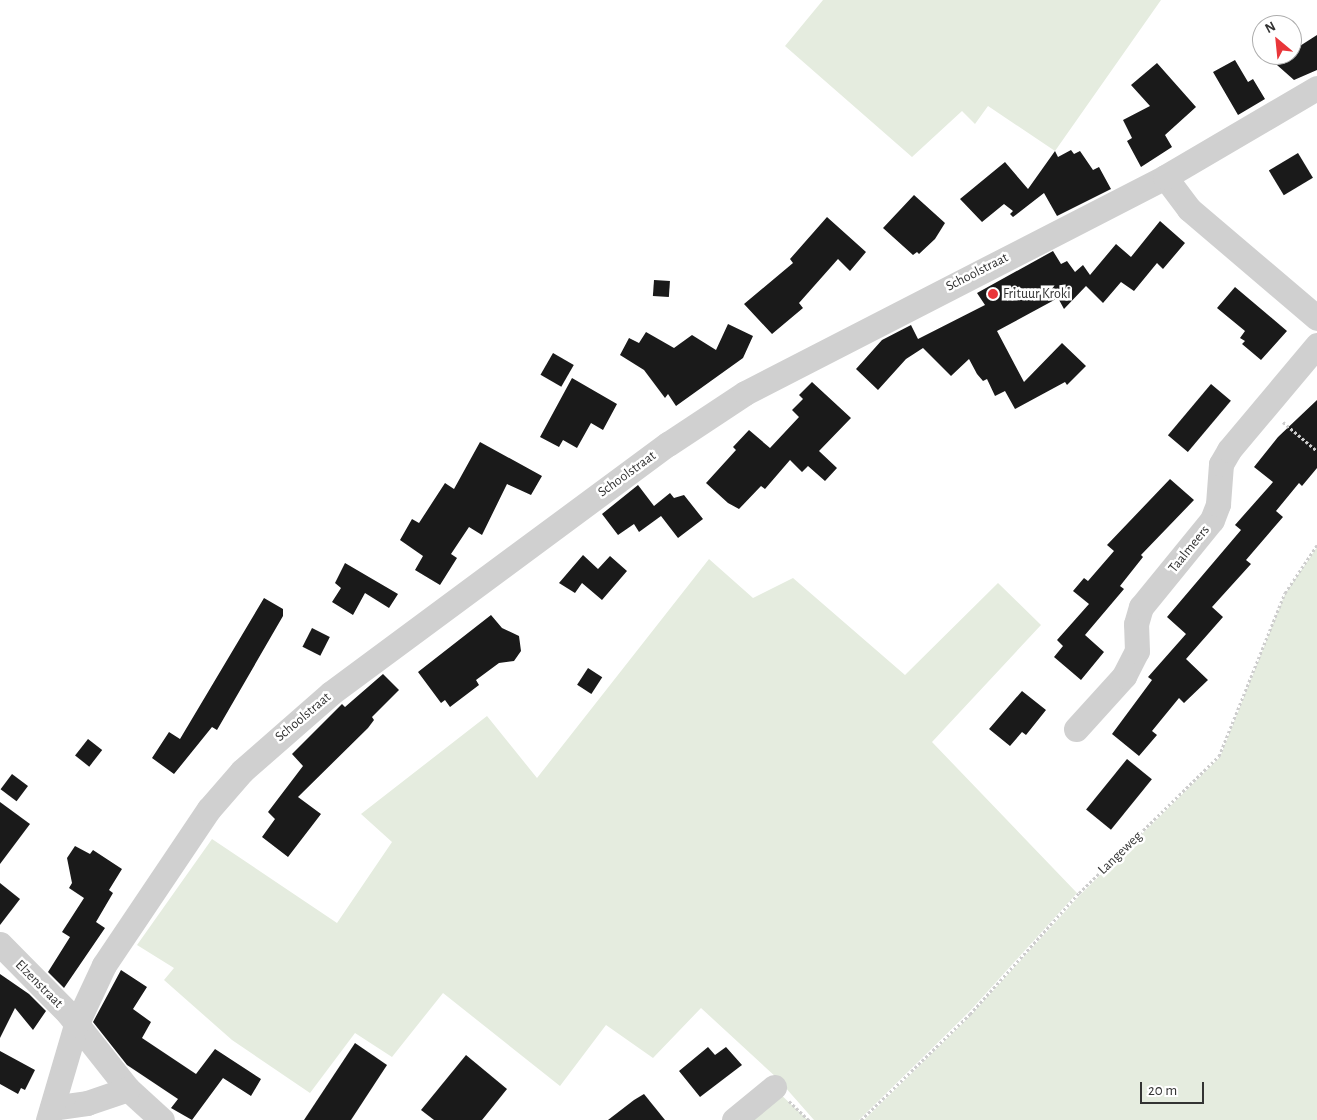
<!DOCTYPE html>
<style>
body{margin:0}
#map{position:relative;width:1317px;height:1120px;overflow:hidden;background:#fff;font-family:"Alegreya Sans",sans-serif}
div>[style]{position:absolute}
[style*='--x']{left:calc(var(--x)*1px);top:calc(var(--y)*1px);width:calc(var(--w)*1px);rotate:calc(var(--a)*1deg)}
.green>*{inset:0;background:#e5ecdf}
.building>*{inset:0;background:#1a1a1a;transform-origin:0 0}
.path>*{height:3px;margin-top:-1.5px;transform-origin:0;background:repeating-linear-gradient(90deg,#cdcdcd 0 2.5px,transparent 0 5px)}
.minor>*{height:25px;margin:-12.5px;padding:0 12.5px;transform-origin:12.5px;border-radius:12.5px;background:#d0d0d0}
.dots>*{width:14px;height:14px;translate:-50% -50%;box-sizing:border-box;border:2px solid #fff;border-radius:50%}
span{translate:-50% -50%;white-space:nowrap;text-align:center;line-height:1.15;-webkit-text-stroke:5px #fff;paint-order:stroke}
.street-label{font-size:14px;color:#333}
.poi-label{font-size:14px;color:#333}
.left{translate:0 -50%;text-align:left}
.north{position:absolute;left:1252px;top:15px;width:50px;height:50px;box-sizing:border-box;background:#fff;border:1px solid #adadad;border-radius:50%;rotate:332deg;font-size:14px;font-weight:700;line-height:20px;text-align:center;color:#333}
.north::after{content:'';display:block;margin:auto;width:18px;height:22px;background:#e9363a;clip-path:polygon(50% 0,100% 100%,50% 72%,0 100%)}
.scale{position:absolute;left:1140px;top:1082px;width:64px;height:22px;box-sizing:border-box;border:2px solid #333;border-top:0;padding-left:6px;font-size:15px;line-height:18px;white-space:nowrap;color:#333;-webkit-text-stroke:4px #fff;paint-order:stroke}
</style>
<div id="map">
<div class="green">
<div style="clip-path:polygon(823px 0,1161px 0,1055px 151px,988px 106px,975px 124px,962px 111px,912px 157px,785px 46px)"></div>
<div style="clip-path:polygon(1317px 547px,1317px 1120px,864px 1120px,971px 1015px,1080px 895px,1220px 757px,1285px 594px)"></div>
<div style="clip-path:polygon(709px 559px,753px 598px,793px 578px,905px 675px,998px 583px,1041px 625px,932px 742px,1077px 893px,969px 1012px,859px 1120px,814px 1120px,777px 1078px,701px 1008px,653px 1058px,606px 1025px,560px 1086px,443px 993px,392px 1057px,355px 1033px,310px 1093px,232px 1040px,164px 980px,174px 968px,137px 945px,212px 839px,337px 923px,392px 842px,361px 814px,487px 716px,537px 778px)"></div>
<div style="clip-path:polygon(778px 1092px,808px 1120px,744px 1120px)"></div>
</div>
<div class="building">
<div style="clip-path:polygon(1317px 35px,1317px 70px,1294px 80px,1277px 65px,1292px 55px,1292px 51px)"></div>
<div style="clip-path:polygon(1235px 60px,1248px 82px,1253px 79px,1265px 99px,1238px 115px,1213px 72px)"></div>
<div style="clip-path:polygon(1157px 63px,1196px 107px,1165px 135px,1172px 147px,1141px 167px,1127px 141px,1132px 138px,1123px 120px,1150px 106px,1131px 85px)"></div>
<div style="clip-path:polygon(1071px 150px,1074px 154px,1080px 151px,1093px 170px,1099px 167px,1111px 189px,1057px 216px,1044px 193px,1013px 217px,1010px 214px,1013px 211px,1004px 204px,982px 222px,960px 199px,1005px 162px,1028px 189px,1055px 151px,1058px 157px)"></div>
<div style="left:1298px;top:153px;width:29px;height:34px;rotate:59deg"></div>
<div style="clip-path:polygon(914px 195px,945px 223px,935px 239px,919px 254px,917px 252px,913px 255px,883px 228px)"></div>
<div style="clip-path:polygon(827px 217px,866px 252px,850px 271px,838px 259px,799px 303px,803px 308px,772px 334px,744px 304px,793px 263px,790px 259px)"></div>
<div style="clip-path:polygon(1160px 221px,1185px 243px,1163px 269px,1157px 263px,1134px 291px,1121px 282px,1103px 303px,1086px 286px,1064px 309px,1058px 298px,997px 331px,1024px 382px,1062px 343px,1086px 366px,1067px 385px,1065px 382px,1015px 409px,1005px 391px,995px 396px,987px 379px,983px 381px,977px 374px,969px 359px,951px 376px,923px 348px,906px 359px,878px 390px,856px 369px,882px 340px,911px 325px,918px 339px,985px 305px,977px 293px,1053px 251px,1061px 264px,1067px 261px,1075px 272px,1083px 265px,1090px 275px,1116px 244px,1131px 257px)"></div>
<div style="left:654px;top:280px;width:16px;height:16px;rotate:4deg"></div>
<div style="clip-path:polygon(1235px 287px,1287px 331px,1261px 360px,1242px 344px,1245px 341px,1240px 338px,1245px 331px,1217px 308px)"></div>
<div style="clip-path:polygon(728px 324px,753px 336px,743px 358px,676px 406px,668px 394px,665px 398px,644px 370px,620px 355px,629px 338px,639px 343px,646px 332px,674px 348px,692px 335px,716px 350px)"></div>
<div style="left:553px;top:353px;width:24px;height:25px;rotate:30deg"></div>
<div style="clip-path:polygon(572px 378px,617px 404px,603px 430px,591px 423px,577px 448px,563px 440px,559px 447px,540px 437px)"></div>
<div style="clip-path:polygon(812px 382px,851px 418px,819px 451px,837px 468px,825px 481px,808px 466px,802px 472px,790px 460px,765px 489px,761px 486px,739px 509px,728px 503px,706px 483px,736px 450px,733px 447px,749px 430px,770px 448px,799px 417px,792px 410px,803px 399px,799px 395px)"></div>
<div style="left:1211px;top:384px;width:26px;height:67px;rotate:40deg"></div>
<div style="clip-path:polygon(1317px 400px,1317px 468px,1302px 486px,1299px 483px,1276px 511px,1283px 517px,1246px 560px,1251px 564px,1212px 607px,1223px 617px,1186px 659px,1208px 680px,1184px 703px,1179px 698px,1152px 731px,1157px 735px,1139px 756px,1112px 734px,1152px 680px,1148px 677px,1186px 634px,1167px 617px,1241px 530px,1235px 525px,1273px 482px,1254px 467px,1278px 437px)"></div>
<div style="clip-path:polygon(480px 442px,542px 476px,531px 495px,507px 484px,482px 535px,469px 527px,451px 554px,457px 558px,440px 585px,415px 570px,423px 556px,400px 540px,412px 519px,419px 523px,445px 483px,454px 489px)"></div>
<div style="clip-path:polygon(1170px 479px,1194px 500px,1141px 555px,1143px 557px,1120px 586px,1124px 589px,1085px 635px,1104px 652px,1081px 680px,1054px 657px,1063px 646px,1057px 640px,1089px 604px,1073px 591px,1084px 578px,1088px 581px,1114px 551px,1107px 545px)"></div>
<div style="clip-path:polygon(638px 485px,654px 506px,670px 493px,674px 498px,684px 495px,703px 519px,678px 538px,661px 516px,639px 532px,634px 524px,618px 535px,602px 514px)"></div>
<div style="clip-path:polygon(583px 555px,598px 569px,610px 556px,627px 571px,602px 600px,582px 583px,575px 593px,559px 583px)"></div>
<div style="clip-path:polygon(345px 563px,398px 594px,389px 608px,365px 593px,353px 615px,332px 602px,341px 588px,335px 583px)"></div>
<div style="clip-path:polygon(264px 598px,283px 609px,283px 616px,217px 730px,212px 727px,174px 774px,152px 758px,169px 732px,180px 739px)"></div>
<div style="clip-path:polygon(491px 615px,502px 628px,519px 636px,521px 651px,514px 661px,499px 663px,476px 680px,479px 685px,450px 707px,445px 700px,441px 703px,418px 672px)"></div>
<div style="left:312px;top:628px;width:20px;height:21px;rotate:27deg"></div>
<div style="left:588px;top:668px;width:17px;height:20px;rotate:33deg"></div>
<div style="clip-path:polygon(383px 674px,399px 690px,372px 717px,374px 720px,368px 728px,298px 797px,321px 814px,288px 857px,262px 837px,275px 819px,268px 812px,303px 766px,292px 754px,342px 704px,345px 707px)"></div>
<div style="clip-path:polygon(1022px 691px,1046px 710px,1026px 735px,1022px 732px,1010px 746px,989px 729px)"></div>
<div style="left:88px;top:739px;width:18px;height:21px;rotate:38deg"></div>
<div style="left:1127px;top:759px;width:32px;height:65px;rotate:39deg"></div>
<div style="left:12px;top:774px;width:20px;height:19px;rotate:37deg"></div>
<div style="clip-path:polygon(0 802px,30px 824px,0 864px)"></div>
<div style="clip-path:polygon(75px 846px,90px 854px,93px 850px,122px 869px,109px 890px,113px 893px,96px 922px,105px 928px,64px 988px,48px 972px,70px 937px,62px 932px,84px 898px,69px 888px,72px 883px,67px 858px)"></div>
<div style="clip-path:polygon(0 883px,20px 899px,0 925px)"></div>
<div style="clip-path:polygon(121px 970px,147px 987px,133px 1009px,151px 1022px,142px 1038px,196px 1074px,215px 1049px,261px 1079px,251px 1096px,223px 1078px,192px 1120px,171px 1108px,178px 1099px,127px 1065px,93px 1022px)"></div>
<div style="clip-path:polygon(0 974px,29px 994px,46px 1011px,33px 1030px,15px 1008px,0 1038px)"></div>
<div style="clip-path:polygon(355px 1043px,387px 1065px,351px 1120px,304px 1120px)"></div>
<div style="clip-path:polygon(708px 1047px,715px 1055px,726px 1047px,742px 1065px,700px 1097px,679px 1071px)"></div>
<div style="clip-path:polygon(0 1051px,35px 1070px,25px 1090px,21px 1088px,18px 1094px,0 1084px)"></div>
<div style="clip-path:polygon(466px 1055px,507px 1089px,482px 1120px,434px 1120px,421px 1110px)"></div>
<div style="clip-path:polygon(644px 1094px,665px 1120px,608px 1120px,634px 1100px)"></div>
</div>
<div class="path">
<div style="--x:1283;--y:422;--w:45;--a:40.5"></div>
<div style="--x:789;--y:1101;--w:28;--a:44"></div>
<div style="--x:861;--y:1120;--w:152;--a:-44.2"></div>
<div style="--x:970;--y:1014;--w:163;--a:-48"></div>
<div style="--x:1079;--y:893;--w:196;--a:-44.4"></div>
<div style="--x:1219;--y:756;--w:176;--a:-68"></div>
<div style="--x:1285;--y:593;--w:58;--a:-56.3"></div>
</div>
<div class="minor">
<div style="--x:1165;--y:177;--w:40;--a:53"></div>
<div style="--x:1189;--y:209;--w:168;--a:40.4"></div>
<div style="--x:1076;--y:729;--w:72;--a:-47.8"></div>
<div style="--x:1124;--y:676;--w:28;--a:-63"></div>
<div style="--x:1137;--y:651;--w:27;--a:-92"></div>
<div style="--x:1136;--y:624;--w:18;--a:-74"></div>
<div style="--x:1141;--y:607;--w:112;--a:-50.8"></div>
<div style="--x:1212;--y:520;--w:17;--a:-69"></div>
<div style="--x:1218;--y:504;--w:40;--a:-85.7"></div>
<div style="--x:1221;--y:464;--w:16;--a:-60"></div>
<div style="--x:1229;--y:450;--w:137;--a:-50"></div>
<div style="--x:0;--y:944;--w:97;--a:45.4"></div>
<div style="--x:68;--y:1013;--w:97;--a:51.7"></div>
<div style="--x:128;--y:1089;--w:46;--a:42.4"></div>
<div style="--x:52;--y:1108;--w:35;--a:-8"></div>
<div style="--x:87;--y:1103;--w:43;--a:-18.9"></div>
<div style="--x:48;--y:1120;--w:99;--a:-73.6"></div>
<div style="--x:76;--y:1025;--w:66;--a:-65"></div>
<div style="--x:104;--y:965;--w:188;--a:-56.1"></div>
<div style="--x:209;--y:809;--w:50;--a:-49"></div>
<div style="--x:242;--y:771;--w:118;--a:-41.2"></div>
<div style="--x:331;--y:693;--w:419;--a:-36.5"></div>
<div style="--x:668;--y:444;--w:92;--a:-33.5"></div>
<div style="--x:745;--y:393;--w:472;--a:-27.2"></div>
<div style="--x:1165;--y:177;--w:176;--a:-30.4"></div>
<div style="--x:734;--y:1120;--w:52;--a:-39.5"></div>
</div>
<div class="dots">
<div style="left:993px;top:294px;background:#e9363a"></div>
</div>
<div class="street-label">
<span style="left:977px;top:272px;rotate:-27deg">Schoolstraat</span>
<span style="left:627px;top:474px;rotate:-36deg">Schoolstraat</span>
<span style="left:1189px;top:549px;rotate:-51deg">Taalmeers</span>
<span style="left:303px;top:717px;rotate:-40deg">Schoolstraat</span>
<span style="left:1120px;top:853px;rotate:-44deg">Langeweg</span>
<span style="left:39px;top:984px;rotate:45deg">Elzenstraat</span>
</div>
<div class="poi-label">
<span class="left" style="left:1003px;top:294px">Frituur Kroki</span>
</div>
<div class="north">N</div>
<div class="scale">20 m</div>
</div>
